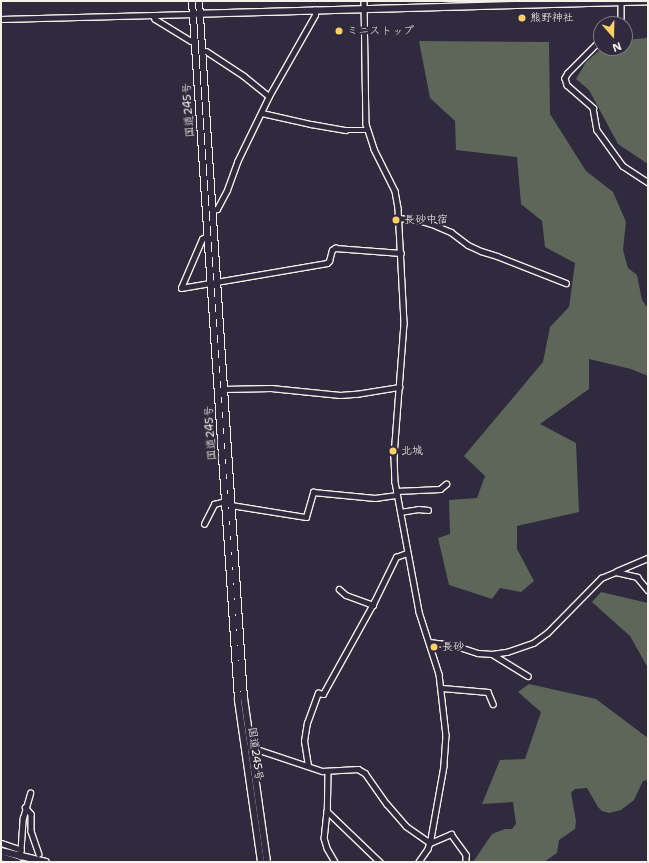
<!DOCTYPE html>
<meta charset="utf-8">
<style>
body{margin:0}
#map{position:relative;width:649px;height:863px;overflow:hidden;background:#2f2a3d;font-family:"Shantell Sans","Klee One",sans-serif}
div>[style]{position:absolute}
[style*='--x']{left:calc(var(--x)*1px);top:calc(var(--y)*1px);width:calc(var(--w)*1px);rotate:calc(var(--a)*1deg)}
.green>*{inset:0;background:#5d6659}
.roads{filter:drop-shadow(1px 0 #f4f1e8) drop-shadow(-1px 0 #f4f1e8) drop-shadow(0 1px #f4f1e8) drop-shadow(0 -1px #f4f1e8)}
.minor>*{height:4.5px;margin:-2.25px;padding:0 2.25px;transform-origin:2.25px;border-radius:2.25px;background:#2f2a3d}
.major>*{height:5.5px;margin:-2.75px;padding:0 2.75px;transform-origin:2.75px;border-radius:2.75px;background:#2f2a3d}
.highway>*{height:6px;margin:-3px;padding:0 3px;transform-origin:3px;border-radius:3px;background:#2f2a3d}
.dots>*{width:11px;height:11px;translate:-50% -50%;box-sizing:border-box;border:2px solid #2f2a3d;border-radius:50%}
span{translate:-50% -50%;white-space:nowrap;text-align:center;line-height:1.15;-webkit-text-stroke:4px #2f2a3d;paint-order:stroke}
.poi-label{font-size:11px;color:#f4f1e8}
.left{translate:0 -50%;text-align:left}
.street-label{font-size:11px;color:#f4f1e8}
.frame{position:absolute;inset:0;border:2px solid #f4f1e8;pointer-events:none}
.north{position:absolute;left:593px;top:16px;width:40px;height:40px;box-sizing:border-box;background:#2f2a3d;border:1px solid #7e7a81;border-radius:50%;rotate:160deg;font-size:11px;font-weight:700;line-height:16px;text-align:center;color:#f4f1e8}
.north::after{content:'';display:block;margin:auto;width:14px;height:18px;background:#ffd166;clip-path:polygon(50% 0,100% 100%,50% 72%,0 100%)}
</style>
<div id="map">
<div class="green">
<div style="clip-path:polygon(648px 38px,648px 164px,618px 144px,589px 90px,576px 79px,586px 62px,602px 48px,625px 48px,625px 40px)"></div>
<div style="clip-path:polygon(419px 41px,549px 42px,550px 114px,586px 171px,613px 192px,626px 222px,623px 250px,628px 268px,637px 275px,642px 300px,648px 308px,648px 376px,631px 369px,589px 359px,589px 389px,540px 424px,576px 443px,579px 512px,517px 526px,517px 549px,534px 581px,521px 592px,500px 588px,492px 599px,449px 585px,438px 538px,450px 534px,449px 500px,477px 498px,485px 476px,464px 456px,543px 362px,550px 327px,569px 307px,575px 263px,545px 247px,542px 221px,521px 204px,517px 157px,456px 150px,455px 121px,430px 98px)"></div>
<div style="clip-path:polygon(601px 592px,648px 603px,648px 668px,630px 636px,592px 602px)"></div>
<div style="clip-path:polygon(529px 684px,596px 699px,648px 738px,648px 780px,643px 781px,634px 800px,621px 810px,609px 813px,602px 811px,598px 807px,587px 788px,575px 789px,571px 793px,576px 821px,575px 829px,559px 840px,557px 853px,544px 862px,473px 862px,492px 834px,505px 829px,512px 829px,516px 824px,513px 802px,482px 804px,500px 760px,525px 759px,541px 712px,518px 692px)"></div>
</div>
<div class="roads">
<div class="minor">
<div style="--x:364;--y:1;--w:123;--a:89.1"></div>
<div style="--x:366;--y:124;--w:26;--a:72"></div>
<div style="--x:374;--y:149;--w:47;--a:63.4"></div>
<div style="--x:395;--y:191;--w:17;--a:80"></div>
<div style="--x:398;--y:208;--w:115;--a:87"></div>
<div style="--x:404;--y:323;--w:133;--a:94.3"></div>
<div style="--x:394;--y:456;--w:26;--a:88"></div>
<div style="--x:395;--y:482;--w:132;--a:79.5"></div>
<div style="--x:419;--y:612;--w:65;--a:72.1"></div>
<div style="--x:439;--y:674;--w:61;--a:83.5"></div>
<div style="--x:446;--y:735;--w:31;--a:94"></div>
<div style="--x:444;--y:766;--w:74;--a:100.1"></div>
<div style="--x:431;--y:839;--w:10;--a:107"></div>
<div style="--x:428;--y:849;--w:16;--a:125"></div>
<div style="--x:621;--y:2;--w:22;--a:90"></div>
<div style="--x:153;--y:15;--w:4;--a:63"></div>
<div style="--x:155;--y:19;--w:42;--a:31.4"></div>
<div style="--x:1;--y:19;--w:192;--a:-1.5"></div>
<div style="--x:601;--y:40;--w:47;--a:135"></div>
<div style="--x:568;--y:73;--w:6;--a:121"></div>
<div style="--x:565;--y:78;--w:7;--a:74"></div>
<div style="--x:567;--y:85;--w:35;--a:41"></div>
<div style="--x:593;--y:108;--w:22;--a:80"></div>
<div style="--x:597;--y:130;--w:44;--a:54.2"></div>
<div style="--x:623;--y:166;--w:30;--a:33"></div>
<div style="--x:206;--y:51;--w:45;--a:33.3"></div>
<div style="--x:244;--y:76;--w:32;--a:39"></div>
<div style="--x:262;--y:113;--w:50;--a:12.7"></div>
<div style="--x:311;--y:124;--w:35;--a:10"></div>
<div style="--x:345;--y:130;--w:22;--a:0"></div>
<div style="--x:212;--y:210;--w:5;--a:-11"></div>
<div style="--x:217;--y:209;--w:21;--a:-62"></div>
<div style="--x:227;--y:190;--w:30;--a:-70"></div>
<div style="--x:237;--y:162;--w:73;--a:-64.1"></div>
<div style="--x:269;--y:96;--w:93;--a:-60.4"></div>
<div style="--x:315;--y:15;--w:5;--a:-90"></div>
<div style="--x:399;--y:218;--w:23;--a:7"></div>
<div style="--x:422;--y:221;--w:10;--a:17"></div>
<div style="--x:432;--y:224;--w:21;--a:23"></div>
<div style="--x:451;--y:232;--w:21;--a:37"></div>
<div style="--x:468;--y:245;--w:14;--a:25"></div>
<div style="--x:481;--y:251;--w:17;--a:17"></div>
<div style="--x:497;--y:256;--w:74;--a:21.4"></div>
<div style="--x:181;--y:288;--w:148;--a:-9.7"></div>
<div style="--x:327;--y:263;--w:3;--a:-45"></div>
<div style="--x:329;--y:261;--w:11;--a:-75"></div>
<div style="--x:332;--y:250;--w:4;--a:-34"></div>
<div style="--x:335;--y:248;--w:66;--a:4.3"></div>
<div style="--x:181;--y:288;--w:53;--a:-66.8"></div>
<div style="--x:202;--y:239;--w:6;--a:-31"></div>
<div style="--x:223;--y:389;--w:48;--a:-1.2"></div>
<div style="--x:271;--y:388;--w:69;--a:5.8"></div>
<div style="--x:340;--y:395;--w:16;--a:-4"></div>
<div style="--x:356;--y:394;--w:44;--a:-9.2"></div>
<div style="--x:396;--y:491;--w:44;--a:-2.6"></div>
<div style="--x:440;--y:489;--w:8;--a:-40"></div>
<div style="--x:400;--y:512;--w:18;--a:-9"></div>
<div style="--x:418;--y:509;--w:10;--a:6"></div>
<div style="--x:204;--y:524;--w:22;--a:-63"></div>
<div style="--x:214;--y:504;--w:8;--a:-14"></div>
<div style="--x:222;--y:502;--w:9;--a:18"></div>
<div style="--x:231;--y:505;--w:76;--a:9.1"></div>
<div style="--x:306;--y:517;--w:26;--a:-74"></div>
<div style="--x:313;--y:492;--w:62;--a:5.5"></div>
<div style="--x:375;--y:498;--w:22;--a:-8"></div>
<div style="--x:617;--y:571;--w:34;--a:-23"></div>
<div style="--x:339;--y:589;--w:9;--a:41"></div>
<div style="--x:346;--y:595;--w:29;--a:20"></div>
<div style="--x:429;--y:642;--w:24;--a:7"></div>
<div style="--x:453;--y:645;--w:26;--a:18"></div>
<div style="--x:478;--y:653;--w:14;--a:4"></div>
<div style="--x:492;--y:654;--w:15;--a:-8"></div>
<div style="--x:507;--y:652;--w:28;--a:-19"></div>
<div style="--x:533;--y:643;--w:17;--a:-36"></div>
<div style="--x:547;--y:633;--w:77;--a:-45.5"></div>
<div style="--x:601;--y:578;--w:16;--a:-22"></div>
<div style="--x:616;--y:572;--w:22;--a:13"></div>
<div style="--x:637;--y:577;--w:17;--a:50"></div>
<div style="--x:492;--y:654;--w:42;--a:31.4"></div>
<div style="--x:442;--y:688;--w:46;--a:5"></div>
<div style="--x:488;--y:692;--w:13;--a:67"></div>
<div style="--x:244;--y:747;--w:6;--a:0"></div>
<div style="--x:250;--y:747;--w:76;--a:18.4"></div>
<div style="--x:322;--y:771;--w:36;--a:-3"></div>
<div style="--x:358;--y:769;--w:8;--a:30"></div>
<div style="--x:365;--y:773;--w:38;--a:55"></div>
<div style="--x:387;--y:804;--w:29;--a:49"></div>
<div style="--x:406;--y:826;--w:29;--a:35"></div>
<div style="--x:430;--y:843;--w:23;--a:-23"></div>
<div style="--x:451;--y:834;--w:26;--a:54"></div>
<div style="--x:466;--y:855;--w:7;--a:90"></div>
<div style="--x:308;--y:766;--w:25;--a:-99"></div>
<div style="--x:304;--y:741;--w:18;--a:-81"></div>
<div style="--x:307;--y:723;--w:32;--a:-70"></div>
<div style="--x:318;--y:693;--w:5;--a:11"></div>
<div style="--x:323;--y:694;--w:105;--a:-61"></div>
<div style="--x:374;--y:602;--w:50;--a:-63.9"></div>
<div style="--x:396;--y:557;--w:12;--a:-20"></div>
<div style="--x:328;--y:772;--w:39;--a:91"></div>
<div style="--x:327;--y:811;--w:74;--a:43.9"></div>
<div style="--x:25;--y:807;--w:9;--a:49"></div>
<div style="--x:31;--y:814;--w:17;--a:90"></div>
<div style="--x:31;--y:831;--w:24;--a:71"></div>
<div style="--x:327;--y:811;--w:27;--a:96"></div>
<div style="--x:324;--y:838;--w:10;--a:73"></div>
<div style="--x:327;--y:848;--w:16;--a:60"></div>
<div style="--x:1;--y:843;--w:21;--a:19"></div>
<div style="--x:20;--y:857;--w:39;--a:-86"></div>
<div style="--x:23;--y:818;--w:26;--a:-74"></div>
</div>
<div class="major">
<div style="--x:193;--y:14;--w:455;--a:-1.6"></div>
<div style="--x:1;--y:851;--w:46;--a:13.7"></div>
<div style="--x:1;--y:857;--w:17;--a:17"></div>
</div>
<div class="highway">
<div style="--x:192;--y:1;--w:701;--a:86.23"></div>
<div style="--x:238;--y:700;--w:164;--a:81.9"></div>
<div style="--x:199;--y:1;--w:698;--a:86.31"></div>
<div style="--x:244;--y:698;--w:166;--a:82"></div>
</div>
</div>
<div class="dots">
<div style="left:522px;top:18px;background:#ffd166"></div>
<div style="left:339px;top:31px;background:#ffd166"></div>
<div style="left:396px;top:220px;background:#ffd166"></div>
<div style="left:393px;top:451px;background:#ffd166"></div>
<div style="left:434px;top:647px;background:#ffd166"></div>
</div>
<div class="poi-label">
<span class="left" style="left:530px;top:18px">熊野神社</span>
<span class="left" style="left:347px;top:31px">ミニストップ</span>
<span class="left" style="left:404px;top:220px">長砂中宿</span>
<span class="left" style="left:401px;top:451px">北城</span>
<span class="left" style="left:442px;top:647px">長砂</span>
</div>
<div class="street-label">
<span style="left:189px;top:110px;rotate:-94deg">国道245号</span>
<span style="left:211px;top:433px;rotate:-94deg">国道245号</span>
<span style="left:255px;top:754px;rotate:82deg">国道245号</span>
</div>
<div class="frame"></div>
<div class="north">N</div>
</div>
